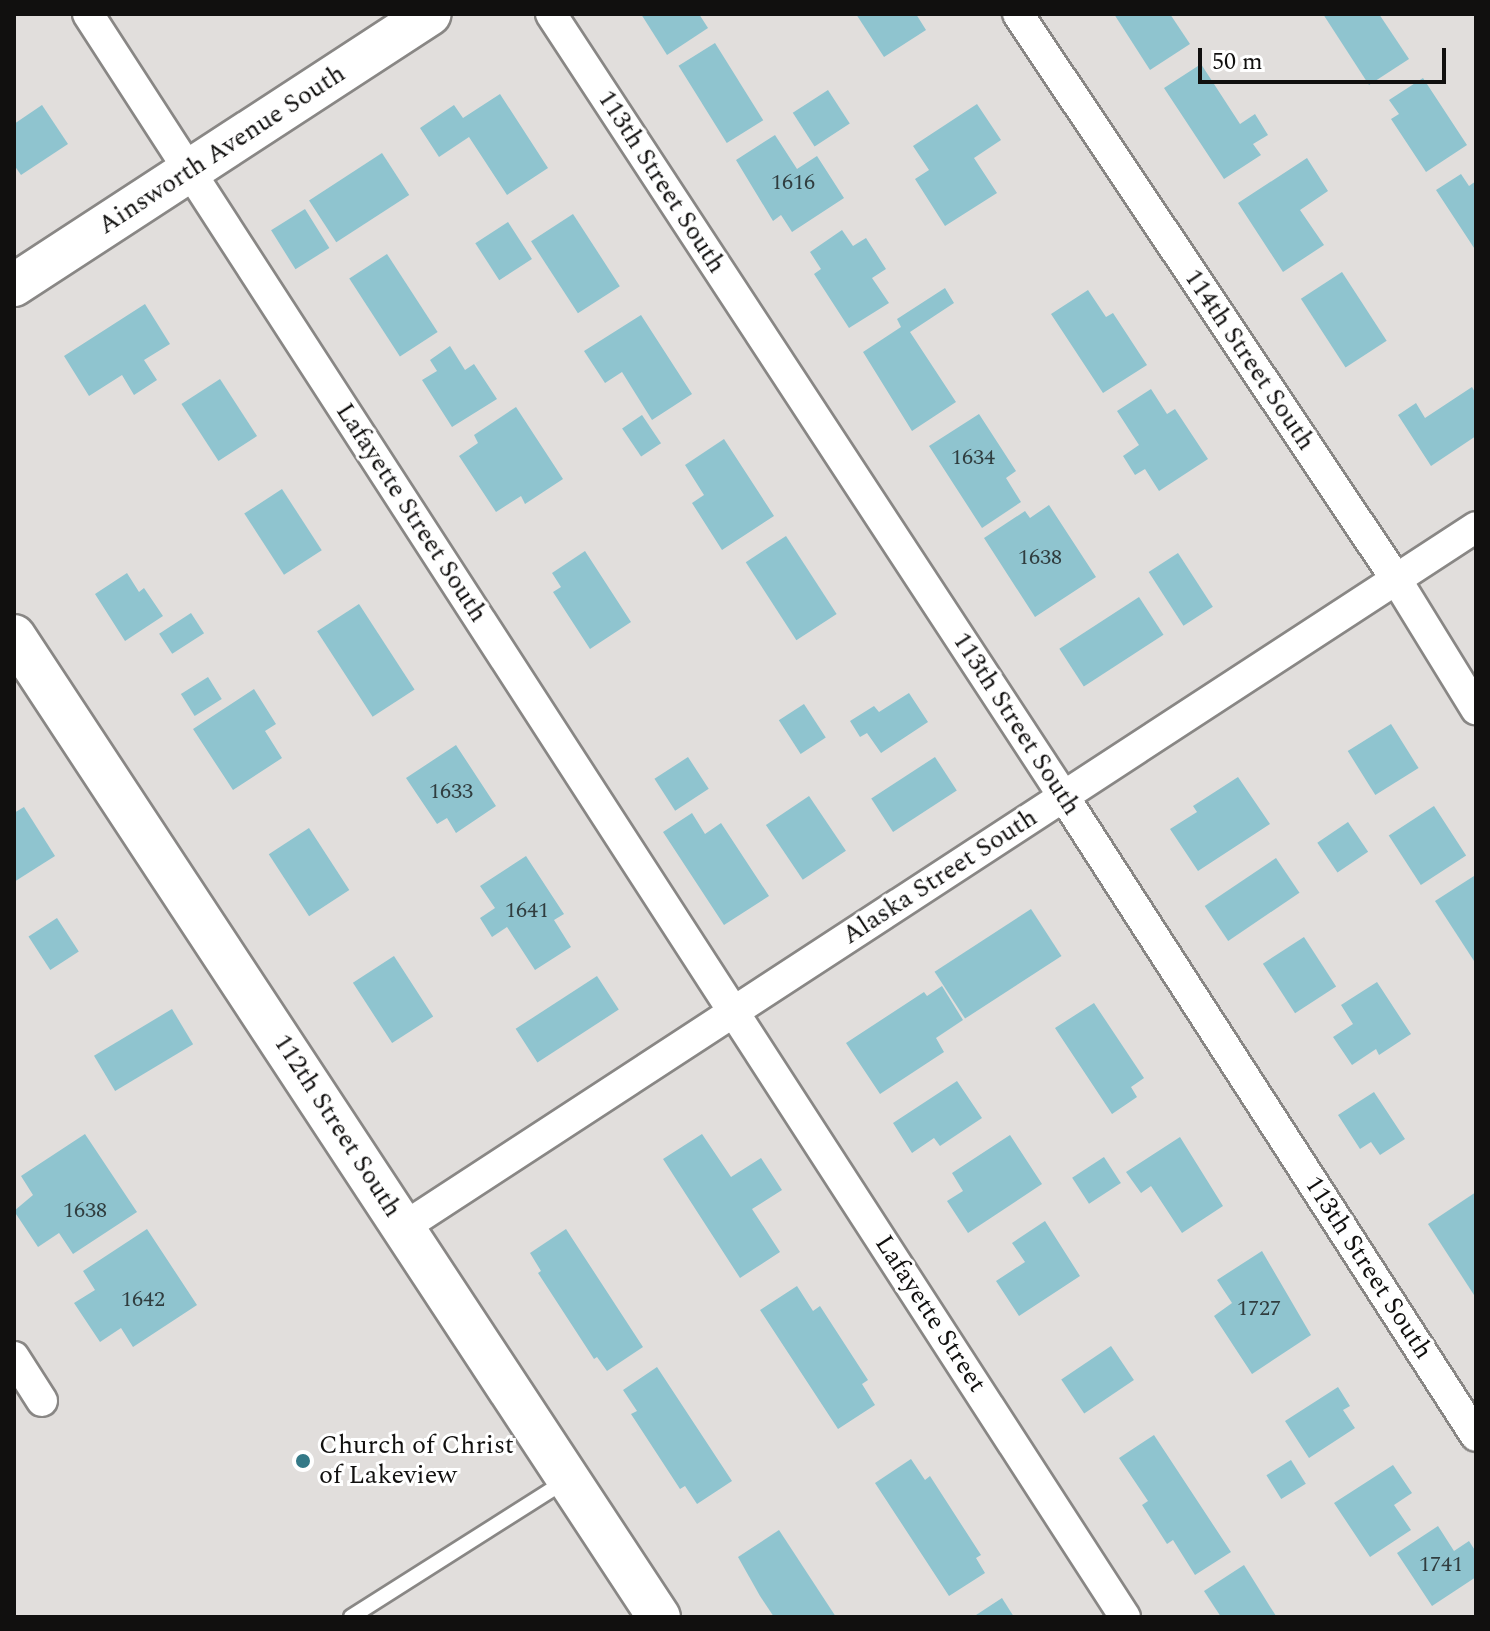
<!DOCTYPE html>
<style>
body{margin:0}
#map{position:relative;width:1490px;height:1631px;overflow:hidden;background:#e1dedc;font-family:Spectral,serif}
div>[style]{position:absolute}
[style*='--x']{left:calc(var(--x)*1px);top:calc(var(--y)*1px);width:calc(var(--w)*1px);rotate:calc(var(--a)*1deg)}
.building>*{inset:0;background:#8fc4cf;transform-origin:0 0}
.roads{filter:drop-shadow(2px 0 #898785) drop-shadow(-2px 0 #898785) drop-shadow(0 2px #898785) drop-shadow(0 -2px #898785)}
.lane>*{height:14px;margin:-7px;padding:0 7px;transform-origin:7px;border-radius:7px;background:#fff}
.street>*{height:30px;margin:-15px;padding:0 15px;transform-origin:15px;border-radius:15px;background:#fff}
.secondary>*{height:42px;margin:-21px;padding:0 21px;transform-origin:21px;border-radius:21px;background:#fff}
.dots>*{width:22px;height:22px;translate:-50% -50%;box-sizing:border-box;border:4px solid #fff;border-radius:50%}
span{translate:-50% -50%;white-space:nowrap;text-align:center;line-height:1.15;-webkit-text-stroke:6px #fff;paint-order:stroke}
.number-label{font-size:22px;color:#303d3f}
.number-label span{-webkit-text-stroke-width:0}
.street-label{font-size:26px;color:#11100f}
.poi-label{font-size:26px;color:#11100f}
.left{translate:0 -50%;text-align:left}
.frame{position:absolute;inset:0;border:16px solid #11100f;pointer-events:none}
.scale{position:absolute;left:1198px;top:48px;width:248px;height:36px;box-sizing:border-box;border:4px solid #11100f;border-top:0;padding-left:10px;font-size:24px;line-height:28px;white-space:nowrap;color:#11100f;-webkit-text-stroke:6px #fff;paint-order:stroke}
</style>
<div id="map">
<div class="building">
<div style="clip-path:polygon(641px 14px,699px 14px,708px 28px,667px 55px)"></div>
<div style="clip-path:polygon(856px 14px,916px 14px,926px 30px,884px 57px)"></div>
<div style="clip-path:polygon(1114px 14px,1170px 14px,1190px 44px,1150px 70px)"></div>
<div style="clip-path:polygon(1323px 14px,1379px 14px,1409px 59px,1369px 85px)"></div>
<div style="left:715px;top:43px;width:91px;height:43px;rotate:58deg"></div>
<div style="clip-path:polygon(1201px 64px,1240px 124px,1255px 114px,1268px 135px,1253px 144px,1261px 155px,1224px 179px,1164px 88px)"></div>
<div style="clip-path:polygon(1423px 78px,1467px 145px,1426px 172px,1391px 119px,1399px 114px,1389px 100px)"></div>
<div style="left:828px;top:90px;width:40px;height:42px;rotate:57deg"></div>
<div style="clip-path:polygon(500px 94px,548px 168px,507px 195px,469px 137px,439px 157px,420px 128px,454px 105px,463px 118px)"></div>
<div style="clip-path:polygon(977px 104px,1001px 140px,974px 158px,997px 193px,945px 226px,915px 179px,929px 170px,913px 146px)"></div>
<div style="clip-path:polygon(42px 105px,68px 144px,21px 175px,14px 165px,14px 124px)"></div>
<div style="clip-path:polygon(775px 135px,797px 169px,817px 156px,844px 198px,792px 232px,781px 215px,773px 221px,736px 160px)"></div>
<div style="left:382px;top:153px;width:50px;height:87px;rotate:57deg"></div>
<div style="clip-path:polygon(1307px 158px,1328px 191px,1300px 210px,1324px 245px,1283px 272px,1238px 203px)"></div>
<div style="clip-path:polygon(1461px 174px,1469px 186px,1476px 181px,1476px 251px,1436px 190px)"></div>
<div style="left:305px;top:209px;width:46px;height:40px;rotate:58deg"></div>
<div style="left:573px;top:214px;width:86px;height:50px;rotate:57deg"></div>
<div style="left:508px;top:222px;width:44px;height:39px;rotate:57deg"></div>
<div style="clip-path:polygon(842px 230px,853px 246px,866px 238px,886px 269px,872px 278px,889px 303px,849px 328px,814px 274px,821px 269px,810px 252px)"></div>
<div style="left:387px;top:254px;width:93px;height:45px;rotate:57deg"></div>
<div style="left:1342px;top:272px;width:82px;height:49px;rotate:57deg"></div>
<div style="clip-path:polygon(945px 288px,954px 303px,910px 332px,956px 402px,912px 431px,863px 352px,901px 327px,897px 319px)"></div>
<div style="clip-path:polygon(1088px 290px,1106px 317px,1113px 313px,1147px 365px,1103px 393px,1051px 314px)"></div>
<div style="clip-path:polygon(145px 304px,170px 344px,144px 360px,157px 380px,134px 395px,122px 375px,89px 396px,64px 356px)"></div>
<div style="clip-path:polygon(641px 315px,692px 394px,652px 420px,622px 372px,605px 383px,584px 351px)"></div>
<div style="clip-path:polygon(450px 346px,465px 370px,474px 364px,497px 399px,452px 427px,422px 380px,437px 371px,430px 360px)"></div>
<div style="left:220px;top:379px;width:68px;height:46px;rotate:57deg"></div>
<div style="clip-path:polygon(1472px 387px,1476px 394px,1476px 436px,1431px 466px,1398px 415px,1416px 403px,1425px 418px)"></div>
<div style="clip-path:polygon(1151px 389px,1167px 414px,1175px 409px,1208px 459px,1159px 491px,1145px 469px,1135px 475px,1123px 456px,1139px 445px,1117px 411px)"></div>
<div style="clip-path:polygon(516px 407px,563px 479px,525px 504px,521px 496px,496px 512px,459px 456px,478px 443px,474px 435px)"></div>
<div style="clip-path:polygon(979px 414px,1016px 471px,1006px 478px,1021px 502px,982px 528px,929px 446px)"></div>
<div style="left:642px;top:415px;width:34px;height:24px;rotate:56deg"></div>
<div style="clip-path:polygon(724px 439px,774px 516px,722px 550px,692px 503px,704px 495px,685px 465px)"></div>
<div style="left:282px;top:489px;width:73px;height:45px;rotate:57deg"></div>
<div style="clip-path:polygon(1049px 505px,1096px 577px,1035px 617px,984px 538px,1025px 511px,1030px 518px)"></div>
<div style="left:786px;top:536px;width:93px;height:48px;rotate:57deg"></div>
<div style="clip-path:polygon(585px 551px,631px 622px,590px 649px,553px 592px,561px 587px,552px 573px)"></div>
<div style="left:1178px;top:553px;width:64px;height:35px;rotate:57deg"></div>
<div style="clip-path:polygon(127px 573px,139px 592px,144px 588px,163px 616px,125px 641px,95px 594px)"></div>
<div style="left:1139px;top:597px;width:45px;height:95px;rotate:57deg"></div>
<div style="left:359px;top:604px;width:102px;height:50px;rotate:57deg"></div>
<div style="left:191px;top:613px;width:24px;height:38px;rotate:57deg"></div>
<div style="left:208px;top:677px;width:26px;height:32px;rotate:58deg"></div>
<div style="clip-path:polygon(254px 689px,276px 724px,265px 731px,282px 758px,233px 790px,193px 729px)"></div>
<div style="clip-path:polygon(909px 693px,928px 722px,881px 753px,867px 733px,860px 737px,850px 721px,874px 706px,879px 712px)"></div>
<div style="left:804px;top:704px;width:40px;height:30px;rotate:57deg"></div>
<div style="left:1391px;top:724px;width:52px;height:51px;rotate:58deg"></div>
<div style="clip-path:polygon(456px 745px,496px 806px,456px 833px,447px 818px,437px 824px,406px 778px)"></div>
<div style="left:688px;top:757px;width:38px;height:40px;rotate:57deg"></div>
<div style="left:935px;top:757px;width:40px;height:76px;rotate:57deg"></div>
<div style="clip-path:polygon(1238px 777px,1270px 824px,1198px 871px,1170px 829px,1197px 812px,1193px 806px)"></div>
<div style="left:809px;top:796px;width:66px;height:52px;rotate:56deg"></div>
<div style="left:1434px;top:806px;width:59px;height:54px;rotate:57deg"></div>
<div style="clip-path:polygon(24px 807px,55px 856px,14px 882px,14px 813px)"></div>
<div style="clip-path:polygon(692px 813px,705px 834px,721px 823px,769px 896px,724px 925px,663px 832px)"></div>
<div style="left:1348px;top:822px;width:36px;height:37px;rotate:56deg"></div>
<div style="left:309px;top:828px;width:74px;height:48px;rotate:57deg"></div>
<div style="clip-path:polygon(526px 856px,564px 914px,554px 920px,571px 947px,535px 970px,507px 927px,492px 937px,480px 918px,495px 908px,480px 886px)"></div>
<div style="left:1276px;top:858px;width:42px;height:86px;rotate:56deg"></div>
<div style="clip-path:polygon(1474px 876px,1476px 880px,1476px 964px,1435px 901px)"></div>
<div style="left:1031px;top:909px;width:56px;height:115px;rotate:57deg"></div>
<div style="left:57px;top:918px;width:40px;height:34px;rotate:57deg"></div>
<div style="left:1304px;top:937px;width:59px;height:49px;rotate:57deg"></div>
<div style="left:394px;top:956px;width:72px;height:49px;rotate:57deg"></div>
<div style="left:597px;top:976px;width:40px;height:97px;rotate:57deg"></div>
<div style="clip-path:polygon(1377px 982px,1411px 1034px,1379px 1055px,1376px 1049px,1352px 1065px,1333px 1037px,1353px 1024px,1341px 1005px)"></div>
<div style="clip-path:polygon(942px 986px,963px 1020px,936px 1038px,944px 1052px,880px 1094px,846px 1043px,924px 992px,927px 996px)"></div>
<div style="clip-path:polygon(1094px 1003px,1144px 1078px,1131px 1087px,1137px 1097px,1112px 1114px,1055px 1028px)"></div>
<div style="left:172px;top:1009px;width:41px;height:91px;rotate:59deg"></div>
<div style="clip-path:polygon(957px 1081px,982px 1118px,940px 1146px,934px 1138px,912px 1153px,893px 1123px)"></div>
<div style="clip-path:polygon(1374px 1092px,1405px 1139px,1380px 1155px,1371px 1142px,1360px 1149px,1338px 1115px)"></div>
<div style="clip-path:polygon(85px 1134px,137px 1212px,73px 1254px,59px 1233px,38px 1247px,14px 1211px,33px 1195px,21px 1176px)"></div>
<div style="clip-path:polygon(702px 1134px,731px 1177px,761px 1158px,782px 1190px,752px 1209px,780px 1252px,740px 1278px,663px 1159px)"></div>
<div style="clip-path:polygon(1010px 1135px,1042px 1184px,968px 1233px,947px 1201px,963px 1191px,952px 1173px)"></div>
<div style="clip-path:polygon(1180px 1137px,1223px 1206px,1182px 1233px,1151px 1186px,1141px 1193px,1126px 1172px)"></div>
<div style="left:1104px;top:1157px;width:31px;height:38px;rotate:57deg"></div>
<div style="clip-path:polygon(1476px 1192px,1476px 1294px,1474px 1295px,1428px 1224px)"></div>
<div style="clip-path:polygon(1045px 1221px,1080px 1276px,1019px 1316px,996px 1281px,1025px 1262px,1012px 1243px)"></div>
<div style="clip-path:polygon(147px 1229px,197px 1305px,133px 1347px,121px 1328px,100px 1342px,74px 1303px,95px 1290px,83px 1271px)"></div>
<div style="clip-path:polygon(566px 1229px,643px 1347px,607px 1371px,597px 1357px,594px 1359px,538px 1273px,541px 1271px,530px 1253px)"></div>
<div style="clip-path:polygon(1262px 1251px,1311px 1335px,1252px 1374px,1214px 1316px,1232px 1303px,1217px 1280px)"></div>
<div style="clip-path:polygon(797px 1286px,813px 1311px,820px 1306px,868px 1380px,862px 1384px,875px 1405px,838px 1429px,760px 1310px)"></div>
<div style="left:1111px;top:1346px;width:41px;height:60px;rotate:56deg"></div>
<div style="clip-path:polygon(657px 1367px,732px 1481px,697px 1504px,685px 1486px,680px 1489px,631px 1414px,637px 1411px,623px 1390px)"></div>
<div style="clip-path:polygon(1338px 1387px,1350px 1406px,1343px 1410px,1355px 1428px,1309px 1458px,1285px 1421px)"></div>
<div style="clip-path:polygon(1154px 1435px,1231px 1552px,1195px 1575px,1173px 1540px,1167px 1544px,1142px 1505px,1148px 1501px,1119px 1458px)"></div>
<div style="clip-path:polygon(911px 1459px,925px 1480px,930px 1476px,981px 1555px,976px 1558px,985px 1573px,949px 1596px,875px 1483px)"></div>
<div style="left:1291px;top:1460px;width:28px;height:29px;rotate:58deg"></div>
<div style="clip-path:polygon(1393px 1465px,1412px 1493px,1394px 1505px,1411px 1530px,1370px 1557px,1334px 1503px)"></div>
<div style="clip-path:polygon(1438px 1526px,1454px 1551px,1469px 1541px,1476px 1552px,1476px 1577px,1432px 1606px,1397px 1553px)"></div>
<div style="clip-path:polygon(779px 1530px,836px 1617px,774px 1617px,760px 1596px,738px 1557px)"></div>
<div style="clip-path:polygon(1244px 1565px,1276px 1616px,1274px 1617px,1221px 1617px,1204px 1591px)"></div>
<div style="clip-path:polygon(1002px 1598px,1014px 1617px,973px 1617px)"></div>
</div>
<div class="roads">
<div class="lane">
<div style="--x:351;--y:1617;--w:254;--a:-32.4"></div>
</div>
<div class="street">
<div style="--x:88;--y:14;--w:1909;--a:57.1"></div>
<div style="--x:551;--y:14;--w:936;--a:56.77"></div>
<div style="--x:1064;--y:797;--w:760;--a:57.19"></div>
<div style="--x:1018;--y:14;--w:680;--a:56.22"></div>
<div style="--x:1396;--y:579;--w:153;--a:58.4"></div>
<div style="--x:404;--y:1227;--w:1280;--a:-33.14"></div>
<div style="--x:14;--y:1357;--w:52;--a:57.5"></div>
</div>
<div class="secondary">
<div style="--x:14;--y:285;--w:496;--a:-33.1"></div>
<div style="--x:14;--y:636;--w:1174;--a:56.68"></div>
</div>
</div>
<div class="dots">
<div style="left:303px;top:1461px;background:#347987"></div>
</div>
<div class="number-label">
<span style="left:793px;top:183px">1616</span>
<span style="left:973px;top:458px">1634</span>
<span style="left:1040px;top:558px">1638</span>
<span style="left:451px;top:792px">1633</span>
<span style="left:527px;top:911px">1641</span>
<span style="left:85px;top:1211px">1638</span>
<span style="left:143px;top:1300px">1642</span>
<span style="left:1259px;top:1309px">1727</span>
<span style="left:1441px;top:1565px">1741</span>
</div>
<div class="street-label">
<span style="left:222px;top:150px;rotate:-33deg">Ainsworth Avenue South</span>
<span style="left:661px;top:182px;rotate:57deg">113th Street South</span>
<span style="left:1249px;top:360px;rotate:56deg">114th Street South</span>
<span style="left:411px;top:513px;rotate:57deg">Lafayette Street South</span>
<span style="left:1016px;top:724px;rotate:57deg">113th Street South</span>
<span style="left:940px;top:877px;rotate:-33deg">Alaska Street South</span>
<span style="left:337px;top:1126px;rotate:57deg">112th Street South</span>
<span style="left:1368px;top:1268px;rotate:57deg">113th Street South</span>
<span style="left:930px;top:1314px;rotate:57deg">Lafayette Street</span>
</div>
<div class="poi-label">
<span class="left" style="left:319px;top:1461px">Church of Christ<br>of Lakeview</span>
</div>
<div class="frame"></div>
<div class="scale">50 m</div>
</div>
